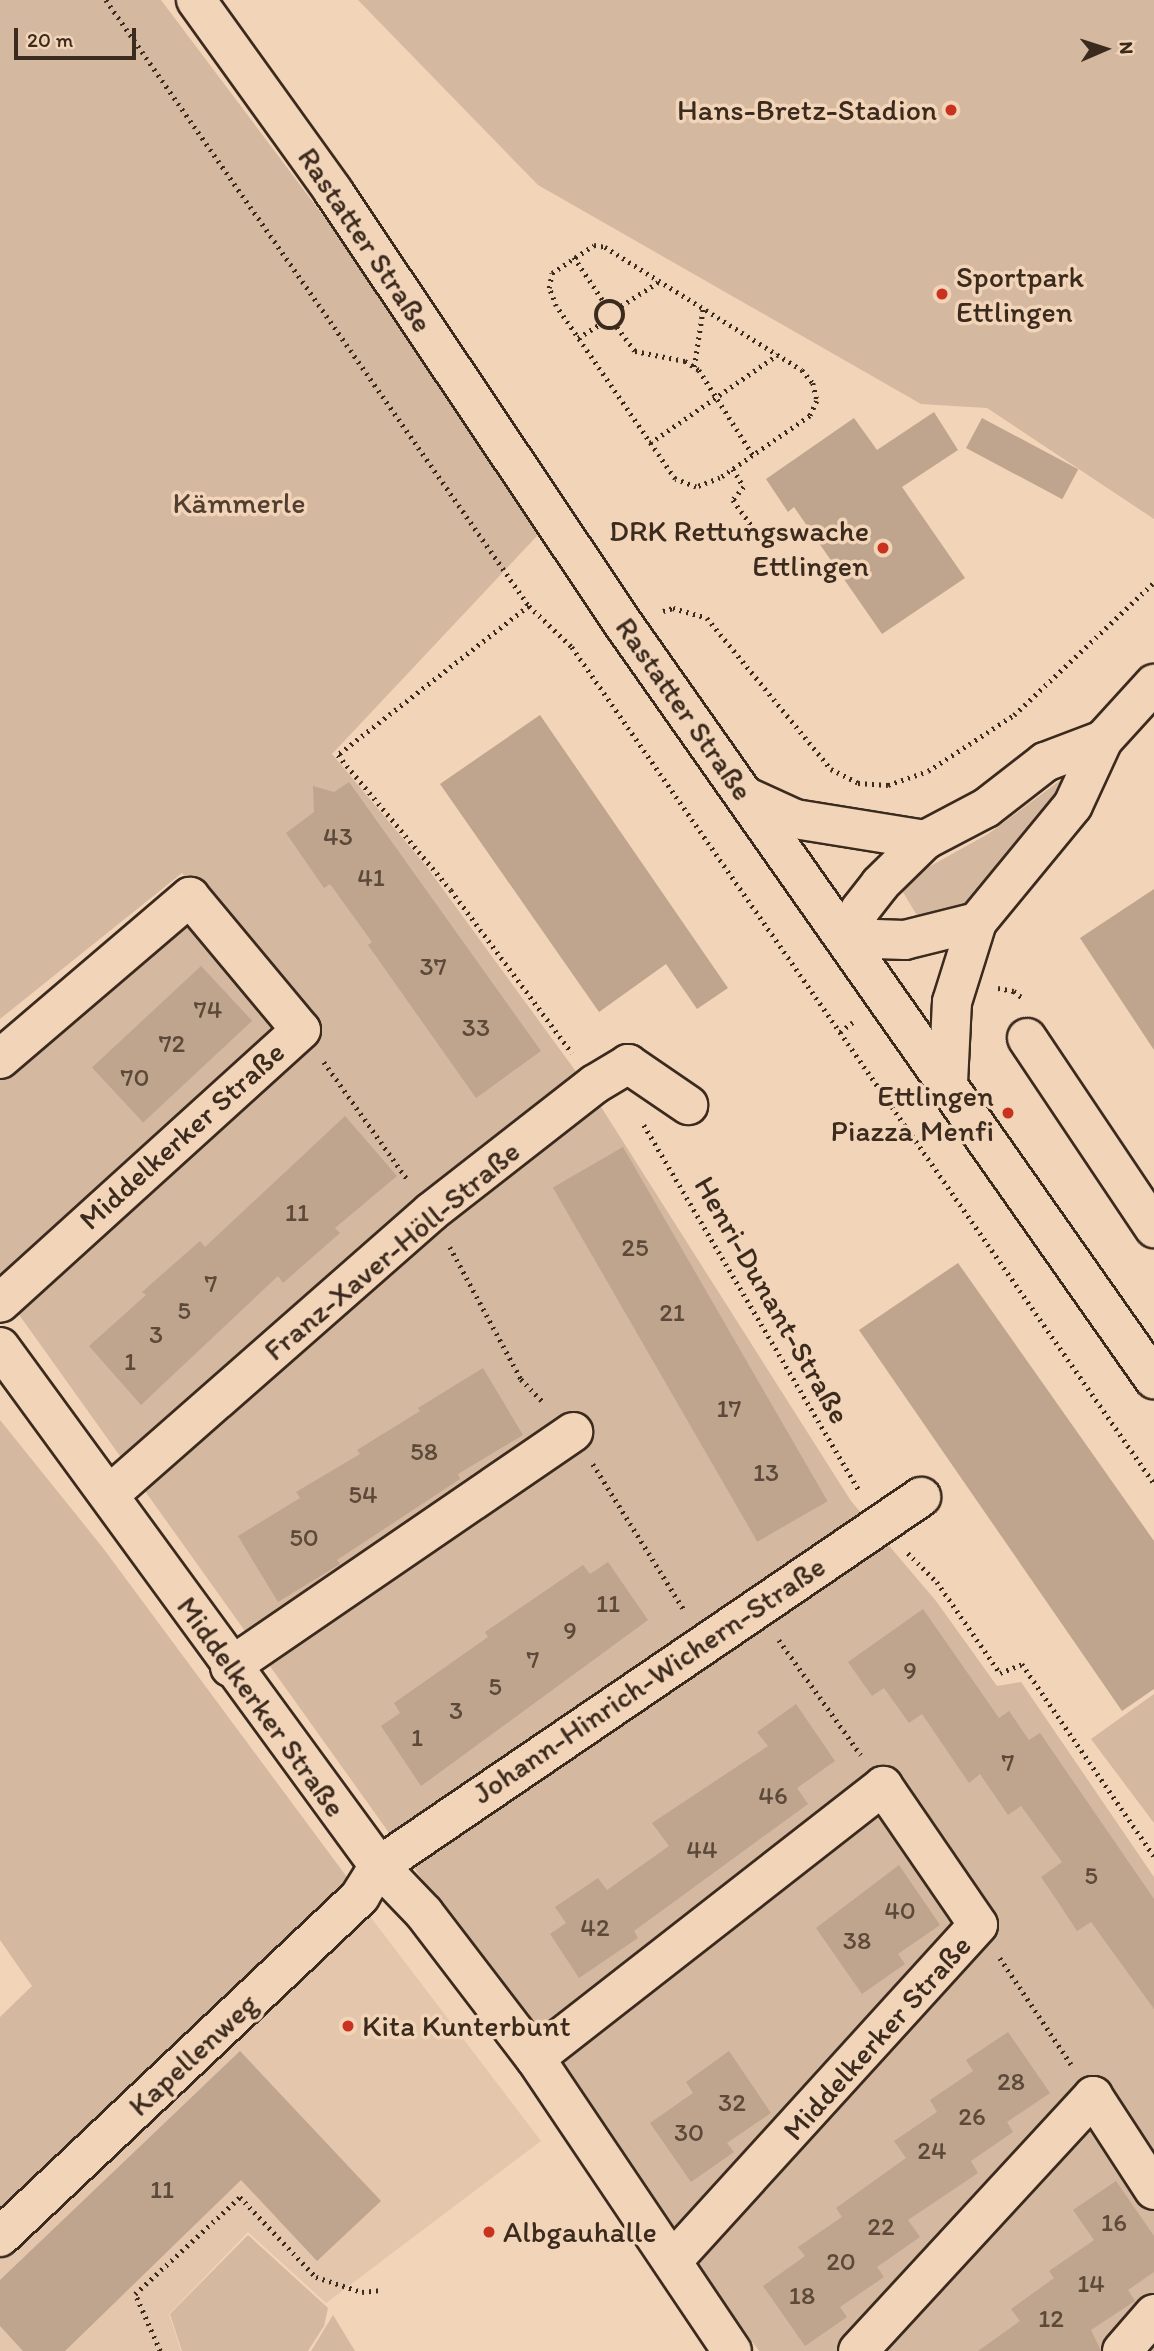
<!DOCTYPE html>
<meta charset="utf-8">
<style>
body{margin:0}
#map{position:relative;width:1154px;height:2351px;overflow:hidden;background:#f2d4b8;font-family:Itim,sans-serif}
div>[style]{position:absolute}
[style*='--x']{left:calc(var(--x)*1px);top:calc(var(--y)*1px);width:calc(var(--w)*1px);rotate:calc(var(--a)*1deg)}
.built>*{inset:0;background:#e3c6ab}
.green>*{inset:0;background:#d4b89f}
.building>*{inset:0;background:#bfa58d;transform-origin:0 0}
.path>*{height:4.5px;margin-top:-2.25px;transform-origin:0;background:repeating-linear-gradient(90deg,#3b2a1e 0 2px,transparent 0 7px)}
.path>.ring{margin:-2.25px;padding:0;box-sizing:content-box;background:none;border:4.5px solid #3b2a1e;border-radius:50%}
.roads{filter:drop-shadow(2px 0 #3b2a1e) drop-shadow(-2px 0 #3b2a1e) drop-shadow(0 2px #3b2a1e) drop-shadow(0 -2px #3b2a1e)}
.minor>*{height:38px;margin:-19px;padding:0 19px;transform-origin:19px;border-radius:19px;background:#f2d4b8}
.major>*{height:38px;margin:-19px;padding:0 19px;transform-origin:19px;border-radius:19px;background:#f2d4b8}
.dots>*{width:19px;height:19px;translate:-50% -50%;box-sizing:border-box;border:4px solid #f2d4b8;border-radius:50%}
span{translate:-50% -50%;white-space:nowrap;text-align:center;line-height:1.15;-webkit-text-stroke:7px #f2d4b8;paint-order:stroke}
.number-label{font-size:26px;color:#5c493a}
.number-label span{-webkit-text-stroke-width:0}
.poi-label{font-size:30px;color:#3b2a1e}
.right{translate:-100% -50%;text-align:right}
.left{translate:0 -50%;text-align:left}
.street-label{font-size:30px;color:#3b2a1e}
.park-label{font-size:30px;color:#523f31}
.north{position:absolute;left:1070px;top:14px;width:70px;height:70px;-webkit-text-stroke:5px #f2d4b8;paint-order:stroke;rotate:87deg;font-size:19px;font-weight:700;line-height:28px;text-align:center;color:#3b2a1e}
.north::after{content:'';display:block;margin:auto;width:24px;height:32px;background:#3b2a1e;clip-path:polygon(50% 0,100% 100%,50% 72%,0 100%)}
.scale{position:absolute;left:14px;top:28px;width:122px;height:32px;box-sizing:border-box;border:4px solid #3b2a1e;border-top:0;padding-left:9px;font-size:21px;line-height:24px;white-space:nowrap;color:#3b2a1e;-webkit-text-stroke:5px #f2d4b8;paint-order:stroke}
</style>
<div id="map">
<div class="built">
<div style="clip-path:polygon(366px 1911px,541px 2141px,326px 2303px,248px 2232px,169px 2314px,181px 2351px,0 2351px,0 2257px,59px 2196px)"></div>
</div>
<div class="green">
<div style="clip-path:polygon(0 0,161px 0,552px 520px,332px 754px,426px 866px,596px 1099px,851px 1501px,936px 1601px,997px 1686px,1021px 1682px,1154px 1877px,1154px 2351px,759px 2351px,0 1288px,0 1078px,206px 899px,182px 873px,0 1019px)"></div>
<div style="clip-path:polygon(358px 0,1154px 0,1154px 519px,987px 408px,921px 404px,538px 185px)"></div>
<div style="clip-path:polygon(1062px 779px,1068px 780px,983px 891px,956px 911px,921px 922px,898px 884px,988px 834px)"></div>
<div style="clip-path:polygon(0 1420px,103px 1548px,355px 1888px,0 2224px,0 2017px,32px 1986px,0 1940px)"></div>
<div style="clip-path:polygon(1154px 1694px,1154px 1823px,1091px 1739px)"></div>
<div style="clip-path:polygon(248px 2235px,328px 2308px,324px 2326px,308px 2351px,182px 2351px,170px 2314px)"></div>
<div style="clip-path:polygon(333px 2315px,355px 2351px,311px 2351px)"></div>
</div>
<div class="building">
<div style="clip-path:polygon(934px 412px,958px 450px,902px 487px,965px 578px,882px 634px,794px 507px,788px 512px,766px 479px,854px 418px,877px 450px)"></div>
<div style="left:982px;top:418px;width:109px;height:34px;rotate:28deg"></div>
<div style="clip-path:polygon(540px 715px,728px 988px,697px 1009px,666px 964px,599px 1012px,440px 784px)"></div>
<div style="clip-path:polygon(349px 782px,541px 1051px,476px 1098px,368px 945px,372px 942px,330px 884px,324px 888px,286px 833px,314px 812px,313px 786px,334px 792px)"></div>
<div style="clip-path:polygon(1154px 889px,1154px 1050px,1080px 938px)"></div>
<div style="left:201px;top:966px;width:75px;height:149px;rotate:47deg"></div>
<div style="clip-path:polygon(345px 1116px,397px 1176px,335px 1228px,340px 1233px,283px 1283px,278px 1276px,141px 1405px,89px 1346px,146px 1295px,142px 1292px,200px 1241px,205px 1247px)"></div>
<div style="left:623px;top:1147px;width:409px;height:81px;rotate:60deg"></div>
<div style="clip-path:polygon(958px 1263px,1154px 1541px,1154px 1689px,1122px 1711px,859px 1330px)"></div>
<div style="clip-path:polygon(483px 1368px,523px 1435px,458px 1474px,460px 1479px,337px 1560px,340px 1564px,278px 1602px,238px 1536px,300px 1498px,296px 1492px,360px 1454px,357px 1450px,420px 1411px,418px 1408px)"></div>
<div style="clip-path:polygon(608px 1562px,648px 1620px,421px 1786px,381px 1726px,400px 1713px,394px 1703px,488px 1637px,485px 1632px,583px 1565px,590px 1574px)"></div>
<div style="clip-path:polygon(923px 1609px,999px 1718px,1009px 1711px,1029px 1740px,1040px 1733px,1154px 1899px,1154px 2009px,1091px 1922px,1077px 1931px,1056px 1899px,1041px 1877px,1062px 1862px,1021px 1806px,1008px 1815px,980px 1774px,969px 1783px,922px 1714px,909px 1723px,884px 1688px,872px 1696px,848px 1662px)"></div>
<div style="clip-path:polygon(796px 1704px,835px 1761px,797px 1788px,808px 1804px,634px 1931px,638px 1938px,579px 1978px,550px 1934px,566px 1923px,555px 1907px,598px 1878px,607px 1890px,669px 1846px,652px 1823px,768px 1746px,757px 1732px)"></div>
<div style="clip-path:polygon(899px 1865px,940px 1925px,898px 1954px,905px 1964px,862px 1994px,816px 1928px)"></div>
<div style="clip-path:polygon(1008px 2032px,1050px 2093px,1007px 2122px,1013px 2132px,971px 2161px,978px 2173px,908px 2220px,920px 2237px,877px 2267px,884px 2277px,840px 2307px,847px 2317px,805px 2346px,763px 2286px,805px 2256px,798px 2247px,842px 2217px,836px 2208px,906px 2158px,894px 2141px,937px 2112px,930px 2100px,973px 2071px,966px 2060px)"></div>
<div style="clip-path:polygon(240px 2051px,381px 2201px,317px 2261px,241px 2180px,65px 2351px,23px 2351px,0 2326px,0 2280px)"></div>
<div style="clip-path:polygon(729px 2051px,771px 2113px,727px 2143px,734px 2152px,691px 2182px,650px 2123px,693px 2093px,686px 2082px)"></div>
<div style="clip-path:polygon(1116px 2181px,1154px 2236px,1154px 2272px,1128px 2290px,1135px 2301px,1091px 2330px,1101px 2351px,978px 2351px,1020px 2321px,1011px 2309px,1054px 2278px,1049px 2271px,1094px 2240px,1073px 2210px)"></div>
</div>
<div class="path">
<div style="--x:106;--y:0;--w:739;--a:55.08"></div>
<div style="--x:529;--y:606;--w:59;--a:43.6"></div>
<div style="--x:572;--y:647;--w:1019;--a:55.16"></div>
<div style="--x:594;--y:245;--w:11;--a:10"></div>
<div style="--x:605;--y:247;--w:232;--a:32"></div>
<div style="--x:802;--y:370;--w:17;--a:50"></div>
<div style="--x:813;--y:383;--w:18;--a:77"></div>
<div style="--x:817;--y:401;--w:17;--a:115"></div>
<div style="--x:810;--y:416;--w:109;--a:145.4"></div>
<div style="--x:720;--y:478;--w:26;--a:159"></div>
<div style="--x:696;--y:487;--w:22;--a:-159"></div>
<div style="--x:675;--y:479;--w:210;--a:-124.5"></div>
<div style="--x:556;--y:306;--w:19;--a:-111"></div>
<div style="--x:549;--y:288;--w:15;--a:-79"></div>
<div style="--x:552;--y:273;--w:50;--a:-33.7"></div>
<div style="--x:574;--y:257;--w:54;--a:56.3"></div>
<div class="ring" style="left:596px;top:301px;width:23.5px;height:23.5px"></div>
<div style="--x:621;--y:306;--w:46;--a:-32.7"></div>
<div style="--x:617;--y:327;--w:30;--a:53"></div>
<div style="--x:635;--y:351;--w:51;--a:11.3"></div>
<div style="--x:685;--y:361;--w:17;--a:33"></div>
<div style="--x:699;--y:370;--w:101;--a:57.6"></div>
<div style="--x:578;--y:338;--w:26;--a:-32"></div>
<div style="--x:694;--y:367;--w:59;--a:-81.2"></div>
<div style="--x:650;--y:443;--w:155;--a:-34.7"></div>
<div style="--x:733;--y:469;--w:21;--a:59"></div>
<div style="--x:744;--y:487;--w:17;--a:130"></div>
<div style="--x:733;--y:500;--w:32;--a:54"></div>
<div style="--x:529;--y:606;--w:242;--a:142"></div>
<div style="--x:338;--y:755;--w:176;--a:50.1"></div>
<div style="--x:451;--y:890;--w:203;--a:53.4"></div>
<div style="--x:663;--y:611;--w:10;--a:-17"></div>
<div style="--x:673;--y:608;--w:35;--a:16"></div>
<div style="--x:707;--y:618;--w:195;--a:50.6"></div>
<div style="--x:831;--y:769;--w:30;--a:27"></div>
<div style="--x:858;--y:783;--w:30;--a:4"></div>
<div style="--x:888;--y:785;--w:42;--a:-19.3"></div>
<div style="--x:928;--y:771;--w:103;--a:-33.1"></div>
<div style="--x:1014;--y:715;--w:193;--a:-43.5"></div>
<div style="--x:998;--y:988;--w:16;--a:11"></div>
<div style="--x:1014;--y:991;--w:13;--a:39"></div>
<div style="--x:840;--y:1032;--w:16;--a:-38"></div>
<div style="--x:324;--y:1062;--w:145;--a:54.6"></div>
<div style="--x:644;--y:1125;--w:426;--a:59.5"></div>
<div style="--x:450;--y:1247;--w:150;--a:61.7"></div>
<div style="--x:521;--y:1379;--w:33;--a:46"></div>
<div style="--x:593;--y:1464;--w:173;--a:58"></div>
<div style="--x:908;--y:1553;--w:41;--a:45"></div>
<div style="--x:937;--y:1582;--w:111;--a:55.3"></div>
<div style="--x:1000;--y:1673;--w:24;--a:-22"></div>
<div style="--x:1022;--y:1664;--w:233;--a:55.5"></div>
<div style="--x:779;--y:1640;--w:141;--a:54.5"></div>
<div style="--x:1000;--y:1958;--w:128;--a:56.2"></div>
<div style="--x:160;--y:2351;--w:62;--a:-113.7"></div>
<div style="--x:135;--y:2294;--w:143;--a:-42.7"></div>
<div style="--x:240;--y:2197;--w:110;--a:46.5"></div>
<div style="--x:316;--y:2277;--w:48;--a:18.1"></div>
<div style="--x:362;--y:2292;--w:18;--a:-6"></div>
</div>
<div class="roads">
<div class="minor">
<div style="--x:747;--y:797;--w:53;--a:24.6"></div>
<div style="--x:795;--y:819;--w:132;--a:9.2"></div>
<div style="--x:977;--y:922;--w:74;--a:166"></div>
<div style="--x:905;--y:940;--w:58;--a:-178"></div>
<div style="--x:847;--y:938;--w:31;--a:-65"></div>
<div style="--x:860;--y:910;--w:33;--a:-52"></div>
<div style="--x:880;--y:884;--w:63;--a:-44.4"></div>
<div style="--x:925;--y:840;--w:69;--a:-27.7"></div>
<div style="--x:986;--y:808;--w:75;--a:-37.9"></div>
<div style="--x:1045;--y:762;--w:62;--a:-20.8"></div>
<div style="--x:1027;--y:1038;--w:229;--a:56.2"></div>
<div style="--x:0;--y:1059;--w:250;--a:-40.5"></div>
<div style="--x:190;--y:897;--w:173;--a:50.2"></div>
<div style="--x:301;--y:1030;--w:406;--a:137.8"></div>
<div style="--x:948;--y:1083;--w:81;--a:-87.2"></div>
<div style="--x:952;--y:1002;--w:84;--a:-72.6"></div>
<div style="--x:977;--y:922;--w:151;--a:-50.6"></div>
<div style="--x:1073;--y:805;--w:72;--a:-65.2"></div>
<div style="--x:1103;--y:740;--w:76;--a:-47.7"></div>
<div style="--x:0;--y:1347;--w:643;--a:53.86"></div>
<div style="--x:379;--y:1866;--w:65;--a:46.2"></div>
<div style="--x:424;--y:1913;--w:183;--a:52.6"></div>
<div style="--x:535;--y:2058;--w:353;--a:56.1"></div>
<div style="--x:109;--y:1495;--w:429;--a:-41.3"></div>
<div style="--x:431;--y:1212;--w:208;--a:-38"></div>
<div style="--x:595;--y:1084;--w:39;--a:-31"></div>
<div style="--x:628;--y:1064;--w:73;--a:34.3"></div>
<div style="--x:230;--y:1667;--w:416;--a:-34.4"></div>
<div style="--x:535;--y:2058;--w:442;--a:-38"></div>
<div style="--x:883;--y:1786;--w:168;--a:55.6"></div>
<div style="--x:978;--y:1925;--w:452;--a:132.3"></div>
<div style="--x:0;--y:2237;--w:496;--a:-43.4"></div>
<div style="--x:360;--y:1896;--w:36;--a:-58"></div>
<div style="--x:379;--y:1866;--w:656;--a:-34.25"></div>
<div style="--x:858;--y:2351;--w:347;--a:-47.3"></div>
<div style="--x:1093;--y:2096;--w:112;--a:57"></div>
<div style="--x:1122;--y:2351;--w:49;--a:-49.1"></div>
</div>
<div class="major">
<div style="--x:196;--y:0;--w:235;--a:54.3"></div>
<div style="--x:333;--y:191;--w:523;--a:56.16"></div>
<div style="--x:624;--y:625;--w:922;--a:54.9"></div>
</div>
</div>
<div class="dots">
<div style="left:951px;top:110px;background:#c8321e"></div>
<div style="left:942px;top:294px;background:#c8321e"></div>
<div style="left:883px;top:548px;background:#c8321e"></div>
<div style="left:1008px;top:1113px;background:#c8321e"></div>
<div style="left:348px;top:2026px;background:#c8321e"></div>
<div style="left:489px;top:2232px;background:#c8321e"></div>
</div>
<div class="number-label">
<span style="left:338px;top:837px">43</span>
<span style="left:371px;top:878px">41</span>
<span style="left:433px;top:967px">37</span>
<span style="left:208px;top:1010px">74</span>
<span style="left:476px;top:1028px">33</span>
<span style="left:172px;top:1044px">72</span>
<span style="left:135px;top:1078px">70</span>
<span style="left:297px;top:1213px">11</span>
<span style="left:635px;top:1248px">25</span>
<span style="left:211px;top:1284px">7</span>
<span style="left:184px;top:1311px">5</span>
<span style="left:672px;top:1313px">21</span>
<span style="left:156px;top:1335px">3</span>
<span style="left:130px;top:1362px">1</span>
<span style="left:729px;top:1409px">17</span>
<span style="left:424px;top:1452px">58</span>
<span style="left:766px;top:1473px">13</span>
<span style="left:363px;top:1495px">54</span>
<span style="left:304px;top:1538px">50</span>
<span style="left:608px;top:1604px">11</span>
<span style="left:570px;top:1631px">9</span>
<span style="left:533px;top:1660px">7</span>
<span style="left:910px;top:1671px">9</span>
<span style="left:495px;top:1687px">5</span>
<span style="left:456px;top:1711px">3</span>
<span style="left:417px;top:1738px">1</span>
<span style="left:1008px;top:1763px">7</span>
<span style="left:773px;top:1796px">46</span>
<span style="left:702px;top:1850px">44</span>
<span style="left:1091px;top:1876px">5</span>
<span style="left:900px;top:1911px">40</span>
<span style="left:595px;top:1928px">42</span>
<span style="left:857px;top:1941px">38</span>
<span style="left:1011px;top:2082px">28</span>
<span style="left:732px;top:2103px">32</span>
<span style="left:972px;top:2117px">26</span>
<span style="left:689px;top:2133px">30</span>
<span style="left:932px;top:2151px">24</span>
<span style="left:162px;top:2190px">11</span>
<span style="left:1114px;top:2223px">16</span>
<span style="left:881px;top:2227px">22</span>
<span style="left:841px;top:2262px">20</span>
<span style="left:1091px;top:2284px">14</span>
<span style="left:802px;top:2296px">18</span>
<span style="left:1051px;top:2319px">12</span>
</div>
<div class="poi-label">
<span class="right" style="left:937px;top:110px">Hans-Bretz-Stadion</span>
<span class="left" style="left:956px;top:294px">Sportpark<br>Ettlingen</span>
<span class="right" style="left:869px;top:548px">DRK Rettungswache<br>Ettlingen</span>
<span class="right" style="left:994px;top:1113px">Ettlingen<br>Piazza Menfi</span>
<span class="left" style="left:362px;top:2026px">Kita Kunterbunt</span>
<span class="left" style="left:503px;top:2232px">Albgauhalle</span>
</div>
<div class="street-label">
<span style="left:365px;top:240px;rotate:56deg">Rastatter Straße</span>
<span style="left:684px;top:709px;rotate:55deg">Rastatter Straße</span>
<span style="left:182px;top:1136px;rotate:-42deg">Middelkerker Straße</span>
<span style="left:392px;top:1251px;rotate:-40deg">Franz-Xaver-Höll-Straße</span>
<span style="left:772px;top:1300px;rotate:60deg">Henri-Dunant-Straße</span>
<span style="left:649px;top:1680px;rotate:-34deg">Johann-Hinrich-Wichern-Straße</span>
<span style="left:261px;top:1707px;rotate:54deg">Middelkerker Straße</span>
<span style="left:877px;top:2038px;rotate:-48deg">Middelkerker Straße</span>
<span style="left:193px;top:2055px;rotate:-43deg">Kapellenweg</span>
</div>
<div class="park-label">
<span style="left:239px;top:503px">Kämmerle</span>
</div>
<div class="north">N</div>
<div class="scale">20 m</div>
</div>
